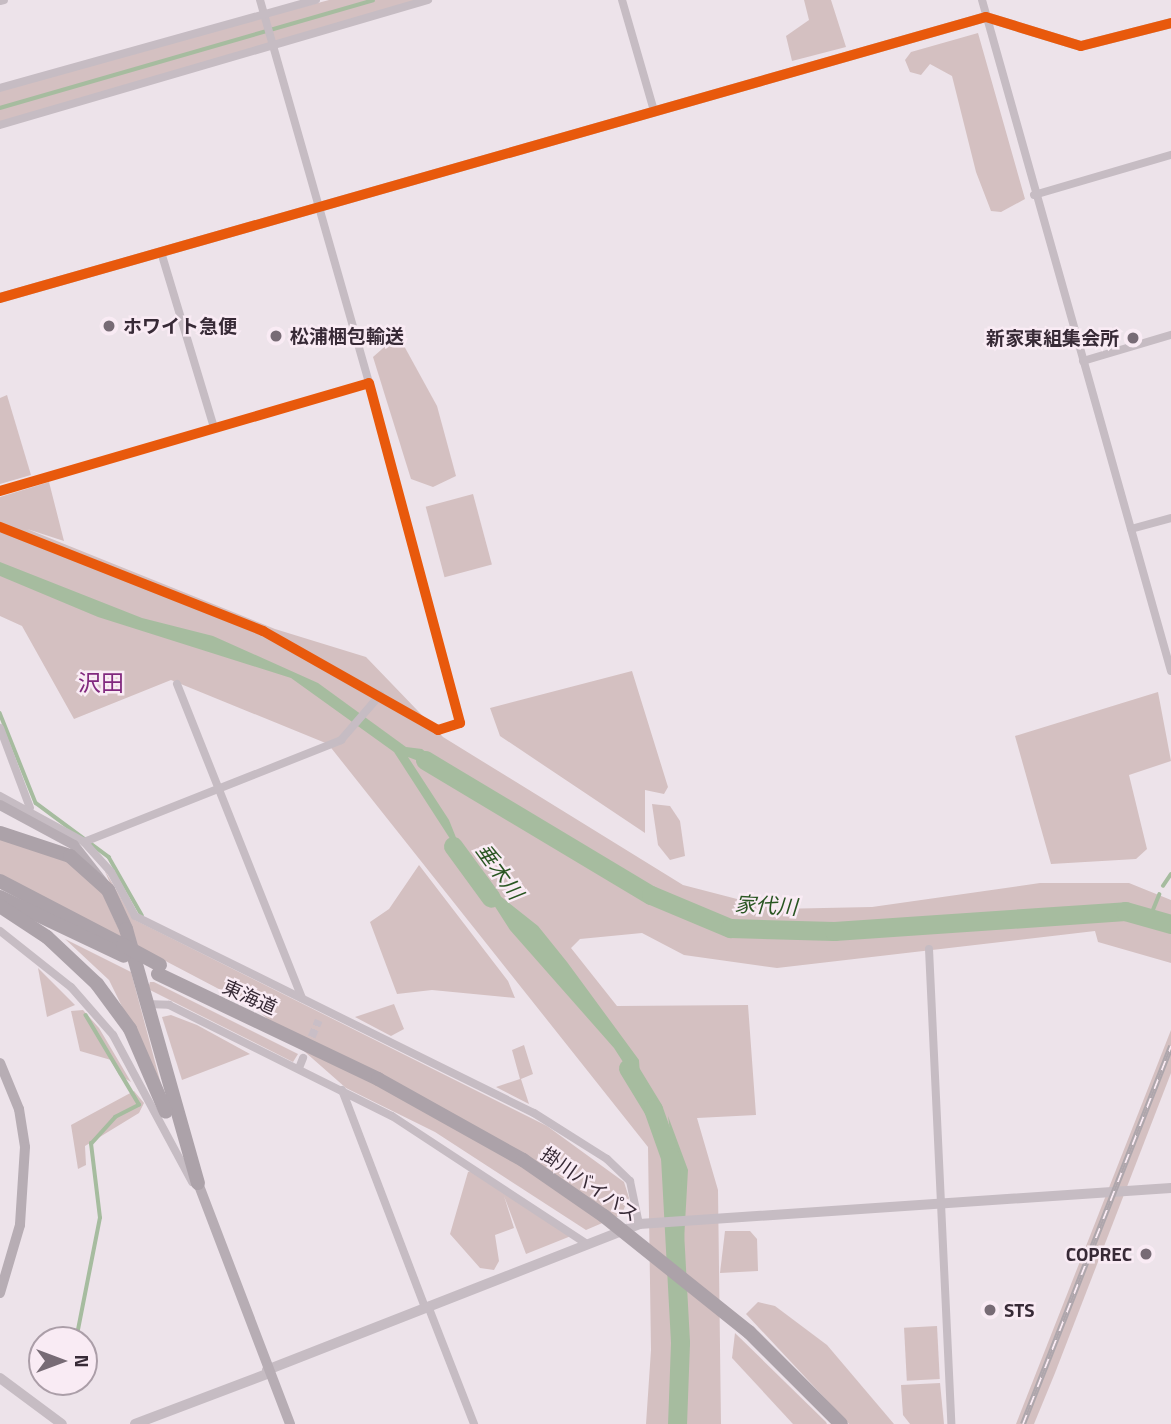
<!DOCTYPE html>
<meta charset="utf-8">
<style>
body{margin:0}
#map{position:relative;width:1171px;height:1424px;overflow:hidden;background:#ede3ea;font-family:"Titillium Web","Noto Sans JP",sans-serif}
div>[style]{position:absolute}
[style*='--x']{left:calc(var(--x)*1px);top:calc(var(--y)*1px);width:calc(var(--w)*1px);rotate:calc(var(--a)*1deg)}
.green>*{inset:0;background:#d4c0c1;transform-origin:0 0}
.water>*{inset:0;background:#a6bc9f}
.stream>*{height:3.5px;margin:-1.75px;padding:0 1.75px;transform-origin:1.75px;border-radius:1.75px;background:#a6bc9f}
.river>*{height:19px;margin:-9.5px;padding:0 9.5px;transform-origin:9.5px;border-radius:9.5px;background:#a6bc9f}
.minor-tunnel>*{height:8px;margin-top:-4px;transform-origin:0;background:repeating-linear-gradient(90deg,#c9bec6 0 8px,transparent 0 12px)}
.minor>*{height:8px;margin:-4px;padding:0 4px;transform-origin:4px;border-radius:4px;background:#c6bcc3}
.tertiary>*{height:10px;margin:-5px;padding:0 5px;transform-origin:5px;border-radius:5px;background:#c6bcc3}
.secondary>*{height:10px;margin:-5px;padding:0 5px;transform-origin:5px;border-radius:5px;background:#b7adb4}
.trunk>*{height:14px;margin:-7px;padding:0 7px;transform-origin:7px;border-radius:7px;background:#aca2a9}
.rail>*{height:6px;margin-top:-3px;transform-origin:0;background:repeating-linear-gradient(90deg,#f9ebf4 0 10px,#aea6ac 0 20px);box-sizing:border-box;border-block:2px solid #aea6ac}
.trunk-bridge>*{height:14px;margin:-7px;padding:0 7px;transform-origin:7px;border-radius:7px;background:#aca2a9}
.cycleway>*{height:10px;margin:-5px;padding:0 5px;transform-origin:5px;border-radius:5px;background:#e8590c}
.dots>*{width:19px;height:19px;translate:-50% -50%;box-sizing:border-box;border:4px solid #f9ebf4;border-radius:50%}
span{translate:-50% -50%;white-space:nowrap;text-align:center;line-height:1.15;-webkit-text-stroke:5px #f9ebf4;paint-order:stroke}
.poi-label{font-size:19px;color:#372a36;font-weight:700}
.left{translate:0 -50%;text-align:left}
.right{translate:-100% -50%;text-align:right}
.street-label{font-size:19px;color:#372a36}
.water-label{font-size:21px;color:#295622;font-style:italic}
.quarter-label{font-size:23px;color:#81287e}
.north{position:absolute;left:28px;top:1326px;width:70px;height:70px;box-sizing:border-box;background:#f9ebf4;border:2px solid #ab9ea8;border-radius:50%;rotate:90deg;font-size:19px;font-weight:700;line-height:28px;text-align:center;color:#372a36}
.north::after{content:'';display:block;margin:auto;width:24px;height:32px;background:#776b75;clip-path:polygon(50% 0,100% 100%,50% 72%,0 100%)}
</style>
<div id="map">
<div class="green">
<div style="clip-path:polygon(329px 0,428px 0,0 124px,0 88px)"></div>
<div style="clip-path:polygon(804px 0,831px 0,846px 47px,792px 61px,786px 36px,809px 20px)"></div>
<div style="clip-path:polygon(978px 33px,1025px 199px,1001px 212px,991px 211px,976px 172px,952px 76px,930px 64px,921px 75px,910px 72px,905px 60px,911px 52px)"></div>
<div style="clip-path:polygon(390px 342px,403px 344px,437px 406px,456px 476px,433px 487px,411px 479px,373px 357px)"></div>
<div style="clip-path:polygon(7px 395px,31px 475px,0 484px,0 398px)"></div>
<div style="clip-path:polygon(49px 482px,64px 541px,27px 529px,275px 629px,366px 657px,443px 737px,683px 885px,776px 909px,872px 907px,1040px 883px,1129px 883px,1171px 900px,1171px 963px,1098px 942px,1095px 931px,777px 968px,684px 955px,642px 933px,580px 939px,571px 948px,617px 1006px,748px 1005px,756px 1115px,697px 1118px,718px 1190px,721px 1424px,646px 1424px,651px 1350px,648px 1147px,328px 744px,171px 680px,74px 719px,22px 626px,0 616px,0 497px)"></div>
<div style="left:473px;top:494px;width:73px;height:49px;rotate:75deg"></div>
<div style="clip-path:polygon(632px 671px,668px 787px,664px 794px,645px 790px,645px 833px,500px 736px,490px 708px)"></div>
<div style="clip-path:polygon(1158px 692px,1171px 761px,1129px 775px,1147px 849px,1136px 859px,1051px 864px,1015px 736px)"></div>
<div style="clip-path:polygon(652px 804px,670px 806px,680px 821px,685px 856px,670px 860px,658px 845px)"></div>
<div style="clip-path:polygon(0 839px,67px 860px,103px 894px,123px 939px,0 874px)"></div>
<div style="clip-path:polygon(419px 865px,508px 981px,515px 998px,432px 990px,397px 994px,370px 922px,389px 909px)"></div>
<div style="clip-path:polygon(104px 869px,133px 919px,547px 1126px,624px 1182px,629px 1198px,621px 1215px,586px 1230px,435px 1132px,346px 1088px,255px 1008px,137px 946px)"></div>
<div style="clip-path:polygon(65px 939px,131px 972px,162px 1088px,109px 980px)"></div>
<div style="clip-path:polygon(38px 968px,75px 1005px,47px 1017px)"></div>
<div style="clip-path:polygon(150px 982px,154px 982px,298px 1054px,293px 1062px,148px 989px)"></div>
<div style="clip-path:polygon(394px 1004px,404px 1029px,391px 1036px,355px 1017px)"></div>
<div style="clip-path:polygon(83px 1010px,99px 1028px,131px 1082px,119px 1075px,111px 1060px,80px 1051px,71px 1011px)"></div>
<div style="clip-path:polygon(171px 1015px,197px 1025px,250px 1054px,182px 1080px,162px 1017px)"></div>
<div style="clip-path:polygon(1171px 1030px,1171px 1073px,1055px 1373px,1034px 1424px,1016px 1424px)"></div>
<div style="clip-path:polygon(524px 1045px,533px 1074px,521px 1079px,529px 1104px,496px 1087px,520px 1079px,512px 1050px)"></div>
<div style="clip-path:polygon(134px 1091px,144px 1103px,139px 1113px,85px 1146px,86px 1165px,78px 1169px,71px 1125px)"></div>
<div style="clip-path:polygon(476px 1170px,571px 1236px,526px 1254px,504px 1196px,514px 1228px,495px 1235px,499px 1261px,494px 1270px,480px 1268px,450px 1234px,468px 1172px)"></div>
<div style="clip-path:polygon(725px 1231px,750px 1231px,757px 1239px,758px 1271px,720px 1273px)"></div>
<div style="clip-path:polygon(758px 1302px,775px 1306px,827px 1345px,894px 1424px,849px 1424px,746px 1314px)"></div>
<div style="left:937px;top:1326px;width:53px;height:33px;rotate:87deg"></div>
<div style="clip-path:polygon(735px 1333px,826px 1422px,827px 1424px,793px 1424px,732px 1358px)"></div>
<div style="clip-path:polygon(940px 1383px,944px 1424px,910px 1424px,903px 1415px,901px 1385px)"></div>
</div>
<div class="water">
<div style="clip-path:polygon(0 562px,142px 618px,213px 636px,318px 683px,406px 747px,422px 749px,455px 775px,408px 757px,449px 820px,467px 865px,394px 752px,291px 678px,98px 617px,0 576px)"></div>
<div style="clip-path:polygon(476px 877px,538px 926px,567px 962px,639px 1060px,641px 1090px,614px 1048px,510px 930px)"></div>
<div style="clip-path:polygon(668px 1116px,688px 1170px,681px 1294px,674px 1162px)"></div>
</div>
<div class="stream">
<div style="--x:0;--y:108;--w:388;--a:-16.1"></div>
<div style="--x:0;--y:713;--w:97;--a:68.2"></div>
<div style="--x:36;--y:803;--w:91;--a:36.5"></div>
<div style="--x:109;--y:857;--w:67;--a:60.4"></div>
<div style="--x:1163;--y:886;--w:14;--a:-56"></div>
<div style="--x:1151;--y:915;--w:22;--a:-68"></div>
<div style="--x:76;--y:1340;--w:124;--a:-78.9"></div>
<div style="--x:100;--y:1218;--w:75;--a:-96.9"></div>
<div style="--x:91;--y:1144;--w:36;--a:-48"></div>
<div style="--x:115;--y:1117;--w:27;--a:-27"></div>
<div style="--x:139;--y:1105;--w:104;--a:-120.8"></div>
</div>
<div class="river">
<div style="--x:425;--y:760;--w:263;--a:30.9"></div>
<div style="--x:651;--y:895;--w:86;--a:22.7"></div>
<div style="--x:730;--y:928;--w:104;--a:1.7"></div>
<div style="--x:834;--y:931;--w:292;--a:-3.9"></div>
<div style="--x:1125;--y:911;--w:48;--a:15.8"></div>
<div style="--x:453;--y:846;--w:64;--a:53.8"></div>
<div style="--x:628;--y:1068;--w:48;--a:58.6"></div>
<div style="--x:653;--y:1109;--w:51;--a:70.5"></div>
<div style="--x:670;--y:1157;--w:186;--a:86.9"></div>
<div style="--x:680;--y:1343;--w:81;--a:92.1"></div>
</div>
<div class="minor-tunnel">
<div style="--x:307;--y:1048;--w:30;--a:-67"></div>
</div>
<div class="minor">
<div style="--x:260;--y:0;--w:398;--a:74.1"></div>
<div style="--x:622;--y:0;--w:116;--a:73.9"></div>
<div style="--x:982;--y:0;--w:697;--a:74.27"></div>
<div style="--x:0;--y:1;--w:4;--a:-14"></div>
<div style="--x:0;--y:88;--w:328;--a:-15.6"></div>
<div style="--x:0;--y:125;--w:446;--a:-16.3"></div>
<div style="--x:1034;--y:195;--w:143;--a:-16.3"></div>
<div style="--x:161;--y:252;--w:184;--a:73.2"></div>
<div style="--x:1083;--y:361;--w:92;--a:-16.5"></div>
<div style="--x:0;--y:491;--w:384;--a:-16.3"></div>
<div style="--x:369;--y:383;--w:352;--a:75"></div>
<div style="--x:460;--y:723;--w:23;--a:162"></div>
<div style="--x:438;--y:730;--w:201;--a:-150.5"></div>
<div style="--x:263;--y:631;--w:283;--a:-158.4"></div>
<div style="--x:1131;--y:529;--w:41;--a:-15.4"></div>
<div style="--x:177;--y:684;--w:338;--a:68.3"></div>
<div style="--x:0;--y:728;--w:85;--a:69.4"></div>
<div style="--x:0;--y:796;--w:96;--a:28.7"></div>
<div style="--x:84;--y:842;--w:40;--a:48"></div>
<div style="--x:111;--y:872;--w:50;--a:61.4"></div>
<div style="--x:135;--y:916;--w:445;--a:26.3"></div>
<div style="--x:534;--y:1113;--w:86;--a:32.2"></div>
<div style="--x:607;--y:1159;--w:32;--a:44"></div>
<div style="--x:630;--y:1181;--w:44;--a:78.2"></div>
<div style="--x:84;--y:842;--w:277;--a:-21.6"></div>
<div style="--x:341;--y:740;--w:60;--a:-49.1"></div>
<div style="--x:0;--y:931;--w:90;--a:38.3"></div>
<div style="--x:71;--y:987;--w:64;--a:48.8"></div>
<div style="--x:113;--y:1035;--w:167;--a:61.7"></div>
<div style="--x:929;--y:949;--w:476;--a:87.3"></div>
<div style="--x:145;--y:1004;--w:24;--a:2"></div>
<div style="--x:169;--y:1005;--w:249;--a:26.5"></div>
<div style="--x:392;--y:1116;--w:233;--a:33.3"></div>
<div style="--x:299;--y:1068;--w:11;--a:-68"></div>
<div style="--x:342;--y:1090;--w:232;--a:69.1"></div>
<div style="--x:428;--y:1306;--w:127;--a:68.7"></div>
</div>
<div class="tertiary">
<div style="--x:0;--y:298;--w:1025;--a:-15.91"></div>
<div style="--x:986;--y:17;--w:99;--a:17"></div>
<div style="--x:1081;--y:46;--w:93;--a:-14.3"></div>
<div style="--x:267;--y:1370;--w:400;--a:-21.4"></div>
<div style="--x:639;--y:1224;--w:533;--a:-3.87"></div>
<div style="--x:0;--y:1378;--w:77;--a:36.6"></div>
<div style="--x:135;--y:1424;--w:143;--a:-20.8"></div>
</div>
<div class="secondary">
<div style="--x:0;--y:805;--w:84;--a:28.4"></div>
<div style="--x:74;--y:845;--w:52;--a:52"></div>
<div style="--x:0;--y:1063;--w:50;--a:67.6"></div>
<div style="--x:19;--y:1109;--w:38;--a:81"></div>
<div style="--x:25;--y:1147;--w:78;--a:93.7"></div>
<div style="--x:20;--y:1225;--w:71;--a:106.4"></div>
<div style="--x:198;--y:1183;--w:258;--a:69.1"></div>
</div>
<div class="trunk">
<div style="--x:0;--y:833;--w:74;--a:18.2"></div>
<div style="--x:70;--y:856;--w:51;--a:41.8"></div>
<div style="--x:108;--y:890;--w:43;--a:65.2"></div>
<div style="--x:126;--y:929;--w:264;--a:74.2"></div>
<div style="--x:0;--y:881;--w:139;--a:27.5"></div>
<div style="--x:0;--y:897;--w:137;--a:25.4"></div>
<div style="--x:0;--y:906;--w:56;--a:33.4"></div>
<div style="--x:47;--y:937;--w:69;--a:43.2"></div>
<div style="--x:97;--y:984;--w:56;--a:53.7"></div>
<div style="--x:130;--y:1029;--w:90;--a:66.6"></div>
<div style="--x:158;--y:974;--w:244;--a:25.5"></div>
<div style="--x:378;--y:1079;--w:166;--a:29.2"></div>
<div style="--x:523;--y:1160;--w:98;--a:34.7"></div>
<div style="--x:749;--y:1332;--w:130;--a:45"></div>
</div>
<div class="rail">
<div style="--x:1023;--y:1424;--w:406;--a:-68.6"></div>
</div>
<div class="trunk-bridge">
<div style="--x:123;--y:945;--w:42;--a:28.4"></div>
<div style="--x:604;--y:1216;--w:186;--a:38.7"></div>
</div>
<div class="cycleway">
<div style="--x:0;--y:298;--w:1025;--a:-15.91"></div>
<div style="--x:986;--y:17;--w:99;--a:17"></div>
<div style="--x:1081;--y:46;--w:93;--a:-14.3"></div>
<div style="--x:0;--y:491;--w:384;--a:-16.3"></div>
<div style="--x:369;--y:383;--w:352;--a:75"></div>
<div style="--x:460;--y:723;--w:23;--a:162"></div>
<div style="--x:438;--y:730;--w:201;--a:-150.5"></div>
<div style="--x:263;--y:631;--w:283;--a:-158.4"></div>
</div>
<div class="dots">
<div style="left:109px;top:326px;background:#776b75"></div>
<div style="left:276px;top:336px;background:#776b75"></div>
<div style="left:1133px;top:338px;background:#776b75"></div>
<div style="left:1146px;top:1254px;background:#776b75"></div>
<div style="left:990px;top:1310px;background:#776b75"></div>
</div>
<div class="poi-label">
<span class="left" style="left:123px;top:326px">ホワイト急便</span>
<span class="left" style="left:290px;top:336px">松浦梱包輸送</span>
<span class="right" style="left:1119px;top:338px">新家東組集会所</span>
<span class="right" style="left:1132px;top:1254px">COPREC</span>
<span class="left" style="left:1004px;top:1310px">STS</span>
</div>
<div class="street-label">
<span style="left:250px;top:997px;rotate:24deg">東海道</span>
<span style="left:590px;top:1184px;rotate:35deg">掛川バイパス</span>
</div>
<div class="water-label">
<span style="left:500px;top:871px;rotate:54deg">垂木川</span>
<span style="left:766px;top:905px;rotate:3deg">家代川</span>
</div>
<div class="quarter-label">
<span style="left:101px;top:683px">沢田</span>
</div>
<div class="north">N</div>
</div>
